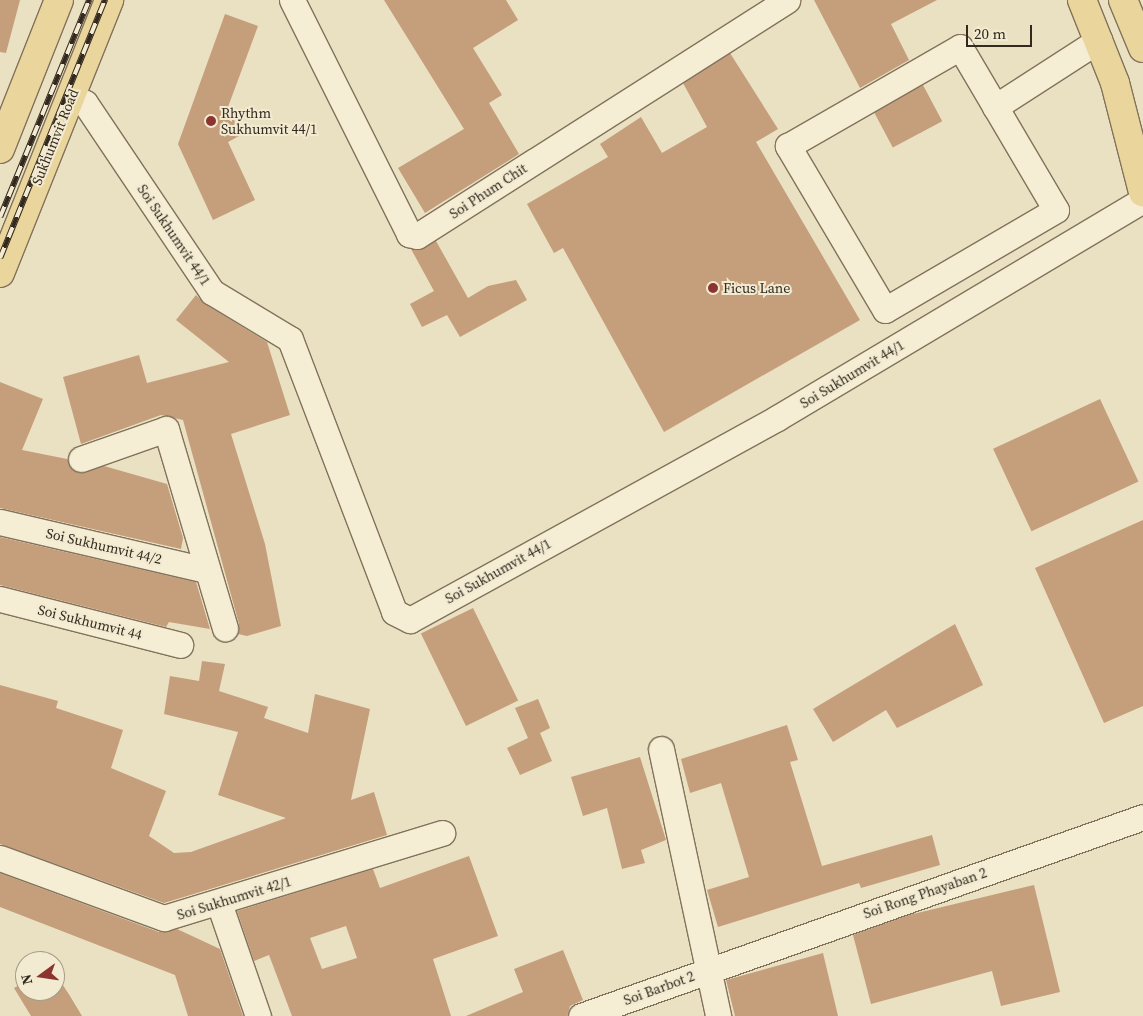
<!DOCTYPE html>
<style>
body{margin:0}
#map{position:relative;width:1143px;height:1016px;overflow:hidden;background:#eae0c2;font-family:"Source Serif 4",serif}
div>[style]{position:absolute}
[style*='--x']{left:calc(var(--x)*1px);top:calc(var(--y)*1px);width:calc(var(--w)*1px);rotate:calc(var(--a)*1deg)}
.building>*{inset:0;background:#c59e7b;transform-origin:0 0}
.roads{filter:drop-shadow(1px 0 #82725b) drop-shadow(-1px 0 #82725b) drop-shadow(0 1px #82725b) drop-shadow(0 -1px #82725b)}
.minor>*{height:25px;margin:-12.5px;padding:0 12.5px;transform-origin:12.5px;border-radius:12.5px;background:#f5edd4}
.primary>*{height:28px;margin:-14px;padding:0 14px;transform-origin:14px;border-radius:14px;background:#ead69c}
.rail>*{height:5.5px;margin-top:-2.75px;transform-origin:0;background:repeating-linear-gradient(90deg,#f2ead1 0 11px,#33291e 0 22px);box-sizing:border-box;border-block:1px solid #33291e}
.dots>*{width:14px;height:14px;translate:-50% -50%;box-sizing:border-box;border:2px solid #f2ead1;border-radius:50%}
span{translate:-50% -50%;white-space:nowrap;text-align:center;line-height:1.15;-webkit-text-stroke:4px #f2ead1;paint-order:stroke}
.poi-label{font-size:14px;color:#33291e}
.left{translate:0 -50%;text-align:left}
.street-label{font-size:14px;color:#33291e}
.north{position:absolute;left:15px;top:951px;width:50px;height:50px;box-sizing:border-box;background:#f2ead1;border:1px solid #a69d89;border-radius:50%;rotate:256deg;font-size:14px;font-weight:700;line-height:20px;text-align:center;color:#33291e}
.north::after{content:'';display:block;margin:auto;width:18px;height:22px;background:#8b3430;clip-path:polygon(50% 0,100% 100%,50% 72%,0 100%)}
.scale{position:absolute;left:966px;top:25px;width:66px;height:22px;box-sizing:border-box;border:2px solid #33291e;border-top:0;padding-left:6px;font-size:15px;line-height:18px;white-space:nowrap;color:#33291e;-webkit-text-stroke:4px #f2ead1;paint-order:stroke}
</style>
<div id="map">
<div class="building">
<div style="clip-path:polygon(0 0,20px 0,6px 53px,0 52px)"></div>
<div style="clip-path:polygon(384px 0,506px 0,518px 20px,473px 48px,502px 95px,489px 103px,519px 154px,425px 213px,398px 168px,464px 129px)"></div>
<div style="clip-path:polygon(814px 0,937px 0,891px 24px,909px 60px,860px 88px)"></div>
<div style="clip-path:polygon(225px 14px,258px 26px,228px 107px,241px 135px,228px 142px,255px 200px,213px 220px,178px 144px)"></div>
<div style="clip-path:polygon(730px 53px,778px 129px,756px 142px,860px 320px,664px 432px,563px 248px,554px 253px,527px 204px,608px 157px,600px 144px,641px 117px,662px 153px,707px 127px,683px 83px)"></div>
<div style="left:923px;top:85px;width:41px;height:56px;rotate:62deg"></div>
<div style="clip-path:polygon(436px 241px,468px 298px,488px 286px,516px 280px,527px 300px,460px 337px,447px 315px,422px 327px,410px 304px,434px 291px,411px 249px)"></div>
<div style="clip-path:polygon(196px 295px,205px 304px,267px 342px,290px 415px,231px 434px,265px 544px,281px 626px,247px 636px,238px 634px,239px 624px,183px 420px,161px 415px,81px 444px,63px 377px,139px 355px,147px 383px,229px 362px,176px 320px)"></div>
<div style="clip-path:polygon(0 382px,43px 399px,22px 450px,67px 459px,78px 473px,104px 466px,167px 484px,183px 538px,181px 549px,0 508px)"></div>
<div style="left:1100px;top:399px;width:91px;height:118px;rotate:65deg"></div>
<div style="clip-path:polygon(1143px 520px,1143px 706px,1104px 723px,1035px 568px)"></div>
<div style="clip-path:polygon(0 537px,196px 582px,210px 629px,169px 622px,166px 627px,0 585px)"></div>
<div style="left:473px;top:608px;width:103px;height:58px;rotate:64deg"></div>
<div style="clip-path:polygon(955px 624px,983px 685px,897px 728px,886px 710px,833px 742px,813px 709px)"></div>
<div style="clip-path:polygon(202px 661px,225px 664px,219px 691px,268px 707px,264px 718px,308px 733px,315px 694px,370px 709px,351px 800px,374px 792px,387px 835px,164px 903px,0 844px,0 685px,58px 701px,56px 708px,123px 730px,111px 768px,166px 791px,149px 836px,174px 853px,191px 852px,286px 818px,218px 795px,238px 732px,164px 714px,170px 676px,199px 681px)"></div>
<div style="clip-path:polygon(538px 699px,550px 728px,540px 733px,552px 761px,520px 775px,507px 748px,528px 738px,515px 708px)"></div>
<div style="clip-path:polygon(787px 725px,798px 760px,790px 762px,822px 866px,932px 835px,940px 865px,861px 888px,859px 883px,718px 927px,707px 890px,749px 877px,721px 783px,690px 793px,681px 759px)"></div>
<div style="clip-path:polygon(640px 757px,666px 840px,641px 850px,645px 863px,622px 869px,607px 808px,583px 816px,571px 777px)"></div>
<div style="clip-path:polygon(evenodd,469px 856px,498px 936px,433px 959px,451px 1016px,292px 1016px,269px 955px,254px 961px,237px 911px,373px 869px,380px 888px,469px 856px,346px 926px,357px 958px,322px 969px,310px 938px,346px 926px)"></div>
<div style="clip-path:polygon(0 873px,159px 932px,177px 929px,220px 949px,243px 1016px,188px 1016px,175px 975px,0 907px)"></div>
<div style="clip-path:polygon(1034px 885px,1060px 992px,1001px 1006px,992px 971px,871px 1004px,853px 935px,909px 915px)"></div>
<div style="clip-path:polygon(563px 950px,583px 1000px,570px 1006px,567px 1016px,466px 1016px,523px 992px,514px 969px)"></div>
<div style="clip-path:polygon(823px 953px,838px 1016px,735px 1016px,726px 980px)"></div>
<div style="clip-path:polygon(55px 973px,70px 996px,82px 1016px,31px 1016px,14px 988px,25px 982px,25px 991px,55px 991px)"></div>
</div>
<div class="roads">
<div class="minor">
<div style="--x:292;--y:0;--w:262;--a:63.4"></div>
<div style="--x:409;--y:234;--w:8;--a:14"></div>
<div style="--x:417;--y:236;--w:439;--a:-32.5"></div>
<div style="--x:960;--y:47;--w:189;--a:59.5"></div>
<div style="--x:1056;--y:210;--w:198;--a:149.7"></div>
<div style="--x:885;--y:310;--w:191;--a:-120.6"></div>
<div style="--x:788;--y:146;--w:198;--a:-29.9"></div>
<div style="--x:71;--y:97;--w:15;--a:23"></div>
<div style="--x:85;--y:103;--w:228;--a:56.1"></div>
<div style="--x:212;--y:292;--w:91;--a:31.1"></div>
<div style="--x:290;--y:339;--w:292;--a:69.1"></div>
<div style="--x:394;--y:612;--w:18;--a:27"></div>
<div style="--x:410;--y:620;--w:419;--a:-28.8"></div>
<div style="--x:777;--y:418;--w:426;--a:-30.8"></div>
<div style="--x:995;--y:107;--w:124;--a:-32.8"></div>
<div style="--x:81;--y:459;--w:90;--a:-19.4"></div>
<div style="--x:166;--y:429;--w:208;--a:73.5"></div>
<div style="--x:0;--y:522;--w:212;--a:13.1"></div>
<div style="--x:0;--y:599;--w:186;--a:14.3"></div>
<div style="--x:661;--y:749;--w:273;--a:77.9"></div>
<div style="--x:0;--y:858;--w:175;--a:20.1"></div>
<div style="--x:164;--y:918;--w:291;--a:-17"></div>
<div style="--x:219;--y:903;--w:120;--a:71"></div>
<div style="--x:581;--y:1016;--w:596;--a:-19.5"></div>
</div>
<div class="primary">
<div style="--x:1082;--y:0;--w:89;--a:68.3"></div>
<div style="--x:1115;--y:83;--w:113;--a:75.6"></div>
<div style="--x:1123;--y:0;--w:52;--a:67.4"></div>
<div style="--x:0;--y:149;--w:160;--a:-68.4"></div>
<div style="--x:0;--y:273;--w:294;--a:-68.2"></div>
</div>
</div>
<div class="rail">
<div style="--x:0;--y:217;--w:235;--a:-67.7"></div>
<div style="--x:0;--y:258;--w:279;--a:-67.9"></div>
</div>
<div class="dots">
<div style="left:211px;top:121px;background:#8b3430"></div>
<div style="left:713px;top:288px;background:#8b3430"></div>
</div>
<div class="poi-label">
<span class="left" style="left:221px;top:121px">Rhythm<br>Sukhumvit 44/1</span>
<span class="left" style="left:723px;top:288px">Ficus Lane</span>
</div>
<div class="street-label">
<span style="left:55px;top:137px;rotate:-68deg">Sukhumvit Road</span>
<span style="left:488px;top:191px;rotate:-33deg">Soi Phum Chit</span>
<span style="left:174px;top:235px;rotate:56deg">Soi Sukhumvit 44/1</span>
<span style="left:852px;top:374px;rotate:-31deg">Soi Sukhumvit 44/1</span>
<span style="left:104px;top:546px;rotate:13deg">Soi Sukhumvit 44/2</span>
<span style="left:498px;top:571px;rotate:-29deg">Soi Sukhumvit 44/1</span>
<span style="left:90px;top:622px;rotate:14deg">Soi Sukhumvit 44</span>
<span style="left:925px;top:893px;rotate:-19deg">Soi Rong Phayaban 2</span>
<span style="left:234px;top:898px;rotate:-17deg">Soi Sukhumvit 42/1</span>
<span style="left:659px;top:988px;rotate:-20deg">Soi Barbot 2</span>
</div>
<div class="north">N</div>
<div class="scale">20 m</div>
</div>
